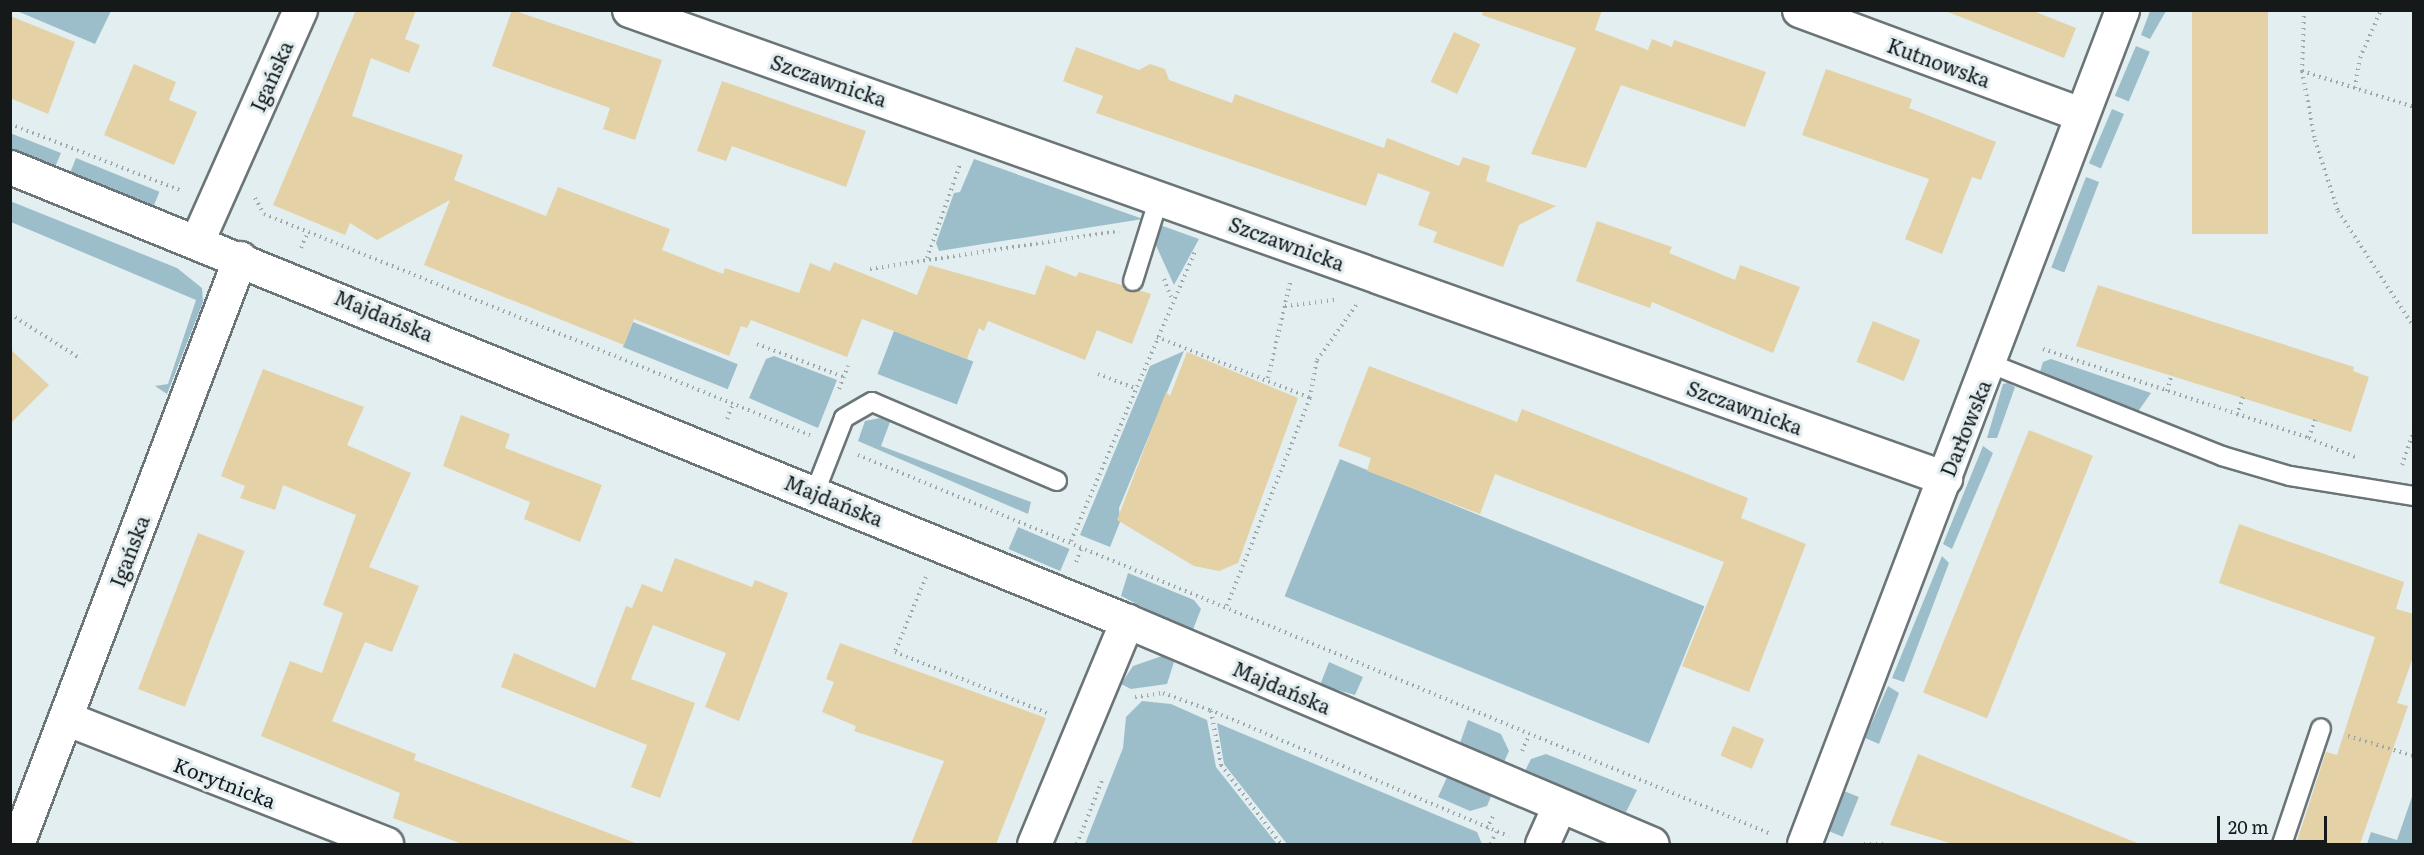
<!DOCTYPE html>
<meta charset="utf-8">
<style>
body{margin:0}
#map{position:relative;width:2424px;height:855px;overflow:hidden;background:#e3eef1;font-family:Literata,serif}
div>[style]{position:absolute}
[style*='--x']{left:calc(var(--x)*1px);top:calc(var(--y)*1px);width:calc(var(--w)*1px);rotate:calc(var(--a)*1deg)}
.green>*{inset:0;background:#9cbeca;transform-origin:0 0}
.building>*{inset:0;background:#e4d1a6;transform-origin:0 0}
.path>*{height:4px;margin-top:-2px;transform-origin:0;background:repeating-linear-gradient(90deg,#9ea7a9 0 1.5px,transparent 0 6px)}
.roads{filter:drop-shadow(2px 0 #6b7477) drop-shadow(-2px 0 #6b7477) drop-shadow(0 2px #6b7477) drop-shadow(0 -2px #6b7477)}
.lane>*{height:18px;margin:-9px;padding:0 9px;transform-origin:9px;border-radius:9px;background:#fff}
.street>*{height:33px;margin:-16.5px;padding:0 16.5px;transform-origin:16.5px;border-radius:16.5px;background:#fff}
span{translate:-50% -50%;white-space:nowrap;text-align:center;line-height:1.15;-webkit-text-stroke:6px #e3eef1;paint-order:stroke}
.street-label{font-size:20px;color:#15191a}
.frame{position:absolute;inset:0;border:12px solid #15191a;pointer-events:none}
.scale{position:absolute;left:2217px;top:816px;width:110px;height:27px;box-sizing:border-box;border:3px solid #15191a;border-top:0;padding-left:8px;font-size:18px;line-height:21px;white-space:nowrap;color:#15191a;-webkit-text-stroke:4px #e3eef1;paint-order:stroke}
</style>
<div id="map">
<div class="green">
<div style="clip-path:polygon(17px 11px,111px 10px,111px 11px,95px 44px)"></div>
<div style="clip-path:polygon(2150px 11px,2166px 11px,2150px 39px,2141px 35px)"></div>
<div style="left:2136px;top:46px;width:15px;height:54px;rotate:23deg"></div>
<div style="left:2112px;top:109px;width:13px;height:59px;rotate:23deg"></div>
<div style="clip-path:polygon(10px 133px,61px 153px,55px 167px,11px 149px)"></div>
<div style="left:76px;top:158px;width:90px;height:15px;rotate:22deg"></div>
<div style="clip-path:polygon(974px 159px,1143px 219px,939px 251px,936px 243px,954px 193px,960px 192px)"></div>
<div style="left:2086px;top:177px;width:14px;height:97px;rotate:21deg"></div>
<div style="clip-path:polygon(10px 201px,177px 268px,202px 288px,203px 302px,167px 394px,155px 386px,168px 384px,196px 300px,11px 222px)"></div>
<div style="clip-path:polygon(1160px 225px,1199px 239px,1174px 285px,1154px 241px)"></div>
<div style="left:633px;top:322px;width:113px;height:27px;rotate:22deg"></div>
<div style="left:894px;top:331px;width:85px;height:46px;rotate:21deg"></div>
<div style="clip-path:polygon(1184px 351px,1119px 508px,1120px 522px,1110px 547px,1080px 535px,1150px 366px)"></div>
<div style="clip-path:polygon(774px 356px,837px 380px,818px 428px,749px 398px,766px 359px)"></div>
<div style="clip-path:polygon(2051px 359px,2151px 393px,2137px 413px,2039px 375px,2043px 362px)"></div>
<div style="clip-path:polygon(2008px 383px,2015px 387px,1997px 438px,1987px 438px,2003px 384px)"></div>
<div style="clip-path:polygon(880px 418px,890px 422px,881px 446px,1031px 502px,1028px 514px,858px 441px,865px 421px)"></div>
<div style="clip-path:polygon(1983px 446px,1993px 453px,1952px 549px,1943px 544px)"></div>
<div style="left:1340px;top:459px;width:393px;height:148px;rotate:22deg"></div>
<div style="left:1018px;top:527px;width:56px;height:24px;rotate:23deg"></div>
<div style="clip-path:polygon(1942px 556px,1949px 563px,1904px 682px,1892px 678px)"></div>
<div style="clip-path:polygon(1128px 573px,1194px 600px,1201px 609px,1192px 632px,1121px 596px)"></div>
<div style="clip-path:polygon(1162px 656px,1174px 662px,1167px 684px,1131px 689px,1121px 684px,1133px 666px)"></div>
<div style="clip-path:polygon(1329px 662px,1363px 677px,1355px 695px,1320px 685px)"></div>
<div style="clip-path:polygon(1888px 686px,1899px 693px,1879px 744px,1865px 738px)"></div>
<div style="clip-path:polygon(1142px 701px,1171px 704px,1207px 720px,1216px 767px,1277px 844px,1085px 844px,1123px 748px,1126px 717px)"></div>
<div style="clip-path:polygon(1468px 720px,1501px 734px,1509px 751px,1504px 762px,1460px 743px)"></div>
<div style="clip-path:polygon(1217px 723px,1477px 832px,1482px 844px,1287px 844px,1224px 764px)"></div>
<div style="clip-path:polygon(1546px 754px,1637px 790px,1626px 812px,1525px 771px,1531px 759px)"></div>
<div style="clip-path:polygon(1448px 775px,1492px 794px,1487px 806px,1470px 811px,1438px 797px)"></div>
<div style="left:1844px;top:791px;width:16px;height:43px;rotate:22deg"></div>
<div style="clip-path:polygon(2413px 794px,2413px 844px,2367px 844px,2371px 832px,2397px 840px)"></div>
</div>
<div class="building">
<div style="clip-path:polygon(356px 10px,416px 10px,405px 39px,420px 45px,409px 73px,371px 58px,352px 116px,463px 155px,454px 180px,546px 216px,558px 187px,670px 229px,662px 250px,723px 274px,725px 268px,799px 293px,810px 263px,830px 271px,834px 262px,917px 295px,929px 265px,1035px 295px,1046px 265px,1076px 277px,1079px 272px,1151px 294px,1132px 344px,1097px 330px,1085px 360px,988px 321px,984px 331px,979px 328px,967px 359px,862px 319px,847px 357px,751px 320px,747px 328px,741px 326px,729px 356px,634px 319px,624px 345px,424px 265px,450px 200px,377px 240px,350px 223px,345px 235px,273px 205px)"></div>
<div style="clip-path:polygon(512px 10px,662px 60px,635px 140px,603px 129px,610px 108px,492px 66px)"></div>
<div style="clip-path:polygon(1483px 10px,1602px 10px,1595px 30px,1648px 50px,1652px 39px,1672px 47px,1674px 40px,1766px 72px,1745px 127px,1621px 85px,1586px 168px,1531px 154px,1576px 48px,1482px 15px)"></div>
<div style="clip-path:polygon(1943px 10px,2031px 10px,2076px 28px,2064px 58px)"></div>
<div style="left:2192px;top:10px;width:76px;height:224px"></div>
<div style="clip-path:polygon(10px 16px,75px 42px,48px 114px,10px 98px)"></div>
<div style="left:1454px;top:32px;width:29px;height:55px;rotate:25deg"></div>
<div style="clip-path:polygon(1076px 47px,1139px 70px,1150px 64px,1165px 69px,1169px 80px,1232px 103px,1235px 94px,1384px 148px,1387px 138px,1459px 166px,1463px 157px,1490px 166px,1486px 181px,1556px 206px,1519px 225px,1503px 267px,1433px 242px,1437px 232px,1418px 225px,1430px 192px,1378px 173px,1366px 206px,1096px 113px,1103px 96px,1063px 81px)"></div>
<div style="clip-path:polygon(134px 64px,176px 82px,169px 100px,197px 112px,174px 165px,104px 135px)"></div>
<div style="clip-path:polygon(1826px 69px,1912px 99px,1909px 108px,1996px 142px,1981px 180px,1972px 177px,1942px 254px,1905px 239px,1929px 179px,1802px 135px)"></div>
<div style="clip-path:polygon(722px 81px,866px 131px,846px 187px,732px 146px,726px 161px,697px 151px)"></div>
<div style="clip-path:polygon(1597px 221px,1672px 247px,1669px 253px,1735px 280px,1740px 265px,1800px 287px,1773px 353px,1652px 302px,1650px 308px,1576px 281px)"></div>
<div style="clip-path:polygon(2098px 285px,2354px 367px,2353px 371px,2369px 377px,2351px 432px,2076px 346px)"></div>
<div style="left:1873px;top:321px;width:51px;height:44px;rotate:22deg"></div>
<div style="clip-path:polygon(10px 349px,49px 385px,10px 424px)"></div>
<div style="clip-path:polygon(1187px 352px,1298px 398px,1238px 563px,1219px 571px,1194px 566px,1117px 520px,1166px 392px,1170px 396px)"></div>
<div style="clip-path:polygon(1369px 366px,1517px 422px,1522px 409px,1748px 498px,1741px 518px,1806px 544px,1749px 692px,1682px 666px,1724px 562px,1495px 474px,1480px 514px,1367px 471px,1371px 458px,1338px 446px)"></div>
<div style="clip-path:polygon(263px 369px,364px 407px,347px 445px,411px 473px,369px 567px,419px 586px,392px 652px,365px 642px,332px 721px,416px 754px,414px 760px,638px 844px,462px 844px,393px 818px,400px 793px,261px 736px,290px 661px,322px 673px,343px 613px,323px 605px,356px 515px,283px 485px,275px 510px,240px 498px,245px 486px,221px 476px)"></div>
<div style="clip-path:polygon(461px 415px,510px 434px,505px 448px,602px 485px,580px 542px,524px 519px,530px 502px,443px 466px)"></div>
<div style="left:2029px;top:430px;width:69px;height:283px;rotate:22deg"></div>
<div style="clip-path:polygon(2239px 524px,2404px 582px,2396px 609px,2414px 614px,2414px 654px,2397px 703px,2408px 706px,2360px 844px,2296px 844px,2326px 752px,2337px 755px,2375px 637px,2219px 583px)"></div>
<div style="left:198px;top:533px;width:50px;height:167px;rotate:21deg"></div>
<div style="clip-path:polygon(675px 558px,752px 587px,755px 580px,788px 593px,739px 721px,705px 707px,726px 653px,653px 625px,631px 679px,695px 703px,660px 798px,631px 787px,647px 745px,501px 687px,514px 653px,595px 688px,626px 606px,632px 608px,642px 584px,662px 592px)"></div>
<div style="clip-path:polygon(840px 643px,1046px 718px,996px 844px,911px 844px,944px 761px,854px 731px,856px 726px,822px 712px,834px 682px,826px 679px)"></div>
<div style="left:1733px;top:726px;width:34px;height:32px;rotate:23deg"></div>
<div style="clip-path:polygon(1918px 754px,2137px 843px,2137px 844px,1953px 844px,1890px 825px)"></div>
</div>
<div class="path">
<div style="--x:2304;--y:10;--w:61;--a:91.9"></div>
<div style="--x:2302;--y:71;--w:70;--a:79.3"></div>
<div style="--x:2315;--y:140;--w:75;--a:72.1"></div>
<div style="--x:2338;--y:211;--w:139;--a:56.8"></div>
<div style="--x:2302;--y:71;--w:118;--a:17.8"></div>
<div style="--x:2355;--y:88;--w:30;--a:-81"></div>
<div style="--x:2360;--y:58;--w:52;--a:-66.4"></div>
<div style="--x:10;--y:124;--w:185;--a:21.3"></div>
<div style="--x:255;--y:198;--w:18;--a:61"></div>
<div style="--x:264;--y:214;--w:589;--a:22.04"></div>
<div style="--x:301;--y:248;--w:17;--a:-66"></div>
<div style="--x:927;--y:258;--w:99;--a:-70.5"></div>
<div style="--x:870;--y:269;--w:252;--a:-8.7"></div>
<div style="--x:1164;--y:279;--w:19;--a:69"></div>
<div style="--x:1285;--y:306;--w:50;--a:-6.8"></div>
<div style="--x:10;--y:314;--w:84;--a:32.4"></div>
<div style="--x:1157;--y:337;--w:165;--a:21.7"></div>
<div style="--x:1310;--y:398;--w:224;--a:111.8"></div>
<div style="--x:757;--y:344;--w:93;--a:20.8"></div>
<div style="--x:2043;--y:349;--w:205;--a:18.5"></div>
<div style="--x:1098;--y:374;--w:39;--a:21"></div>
<div style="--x:1268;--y:378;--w:98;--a:-77"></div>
<div style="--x:839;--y:389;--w:25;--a:-69"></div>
<div style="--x:2167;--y:391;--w:18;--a:-74"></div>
<div style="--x:2243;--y:397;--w:18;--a:109"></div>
<div style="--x:2237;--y:414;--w:76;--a:18.4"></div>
<div style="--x:2309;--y:438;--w:19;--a:-72"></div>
<div style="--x:1310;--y:398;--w:39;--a:-80"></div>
<div style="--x:1317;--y:360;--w:69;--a:-54.5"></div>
<div style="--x:727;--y:419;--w:17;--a:-69"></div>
<div style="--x:2309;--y:438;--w:50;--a:22.4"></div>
<div style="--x:858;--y:455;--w:989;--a:22.54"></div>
<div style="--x:2402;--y:465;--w:37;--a:-71"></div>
<div style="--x:1071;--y:541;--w:317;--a:-66.8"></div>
<div style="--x:1076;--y:562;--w:17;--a:-69"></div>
<div style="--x:926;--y:577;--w:81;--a:112.5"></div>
<div style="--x:895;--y:652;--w:166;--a:21.9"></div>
<div style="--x:1135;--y:697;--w:28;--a:-8"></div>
<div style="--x:1163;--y:693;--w:50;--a:19.9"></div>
<div style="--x:1210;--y:710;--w:324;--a:22.9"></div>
<div style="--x:1211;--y:711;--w:55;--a:79.5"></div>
<div style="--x:1221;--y:765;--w:99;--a:52.8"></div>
<div style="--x:2348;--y:736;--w:69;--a:16.9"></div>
<div style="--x:1522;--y:751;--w:17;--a:-66"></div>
<div style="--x:1487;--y:829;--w:14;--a:-65"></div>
<div style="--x:1077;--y:844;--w:71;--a:-68.5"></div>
<div style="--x:1491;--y:844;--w:13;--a:-67"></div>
<div style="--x:1864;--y:844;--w:21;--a:0"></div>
</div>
<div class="roads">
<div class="lane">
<div style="--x:1133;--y:281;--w:90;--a:-72.6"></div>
<div style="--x:1991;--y:364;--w:249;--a:21.7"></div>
<div style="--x:2222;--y:456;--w:71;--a:16.4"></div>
<div style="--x:2290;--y:476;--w:126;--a:9.2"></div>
<div style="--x:815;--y:492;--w:79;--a:-68.6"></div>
<div style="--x:844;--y:418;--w:32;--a:-30"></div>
<div style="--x:872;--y:402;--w:201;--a:23.1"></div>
<div style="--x:2282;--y:844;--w:122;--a:-71.4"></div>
</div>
<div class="street">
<div style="--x:629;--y:10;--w:1397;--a:19.58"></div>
<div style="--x:1799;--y:10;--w:300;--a:20.3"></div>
<div style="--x:10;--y:167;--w:1206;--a:22.12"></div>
<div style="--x:1127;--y:621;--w:570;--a:23.01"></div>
<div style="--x:197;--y:241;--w:253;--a:-66"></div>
<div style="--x:65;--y:718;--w:345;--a:21.4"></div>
<div style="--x:17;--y:844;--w:627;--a:-69.17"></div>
<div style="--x:1034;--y:844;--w:242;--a:-67.4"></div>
<div style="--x:1542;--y:844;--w:42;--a:-65.9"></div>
<div style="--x:1804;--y:844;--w:893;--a:-69.13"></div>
</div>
</div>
<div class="street-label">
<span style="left:1939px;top:62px;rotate:20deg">Kutnowska</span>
<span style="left:271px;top:76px;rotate:-66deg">Igańska</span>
<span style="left:829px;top:80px;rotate:19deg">Szczawnicka</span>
<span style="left:1287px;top:243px;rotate:20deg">Szczawnicka</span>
<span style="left:384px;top:315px;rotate:22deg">Majdańska</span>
<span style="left:1745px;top:407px;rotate:20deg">Szczawnicka</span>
<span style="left:1965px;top:428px;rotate:-68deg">Darłowska</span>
<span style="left:834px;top:500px;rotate:22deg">Majdańska</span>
<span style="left:129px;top:551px;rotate:-69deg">Igańska</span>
<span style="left:1282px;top:687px;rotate:23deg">Majdańska</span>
<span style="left:225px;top:782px;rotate:21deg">Korytnicka</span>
</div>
<div class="frame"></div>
<div class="scale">20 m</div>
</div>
